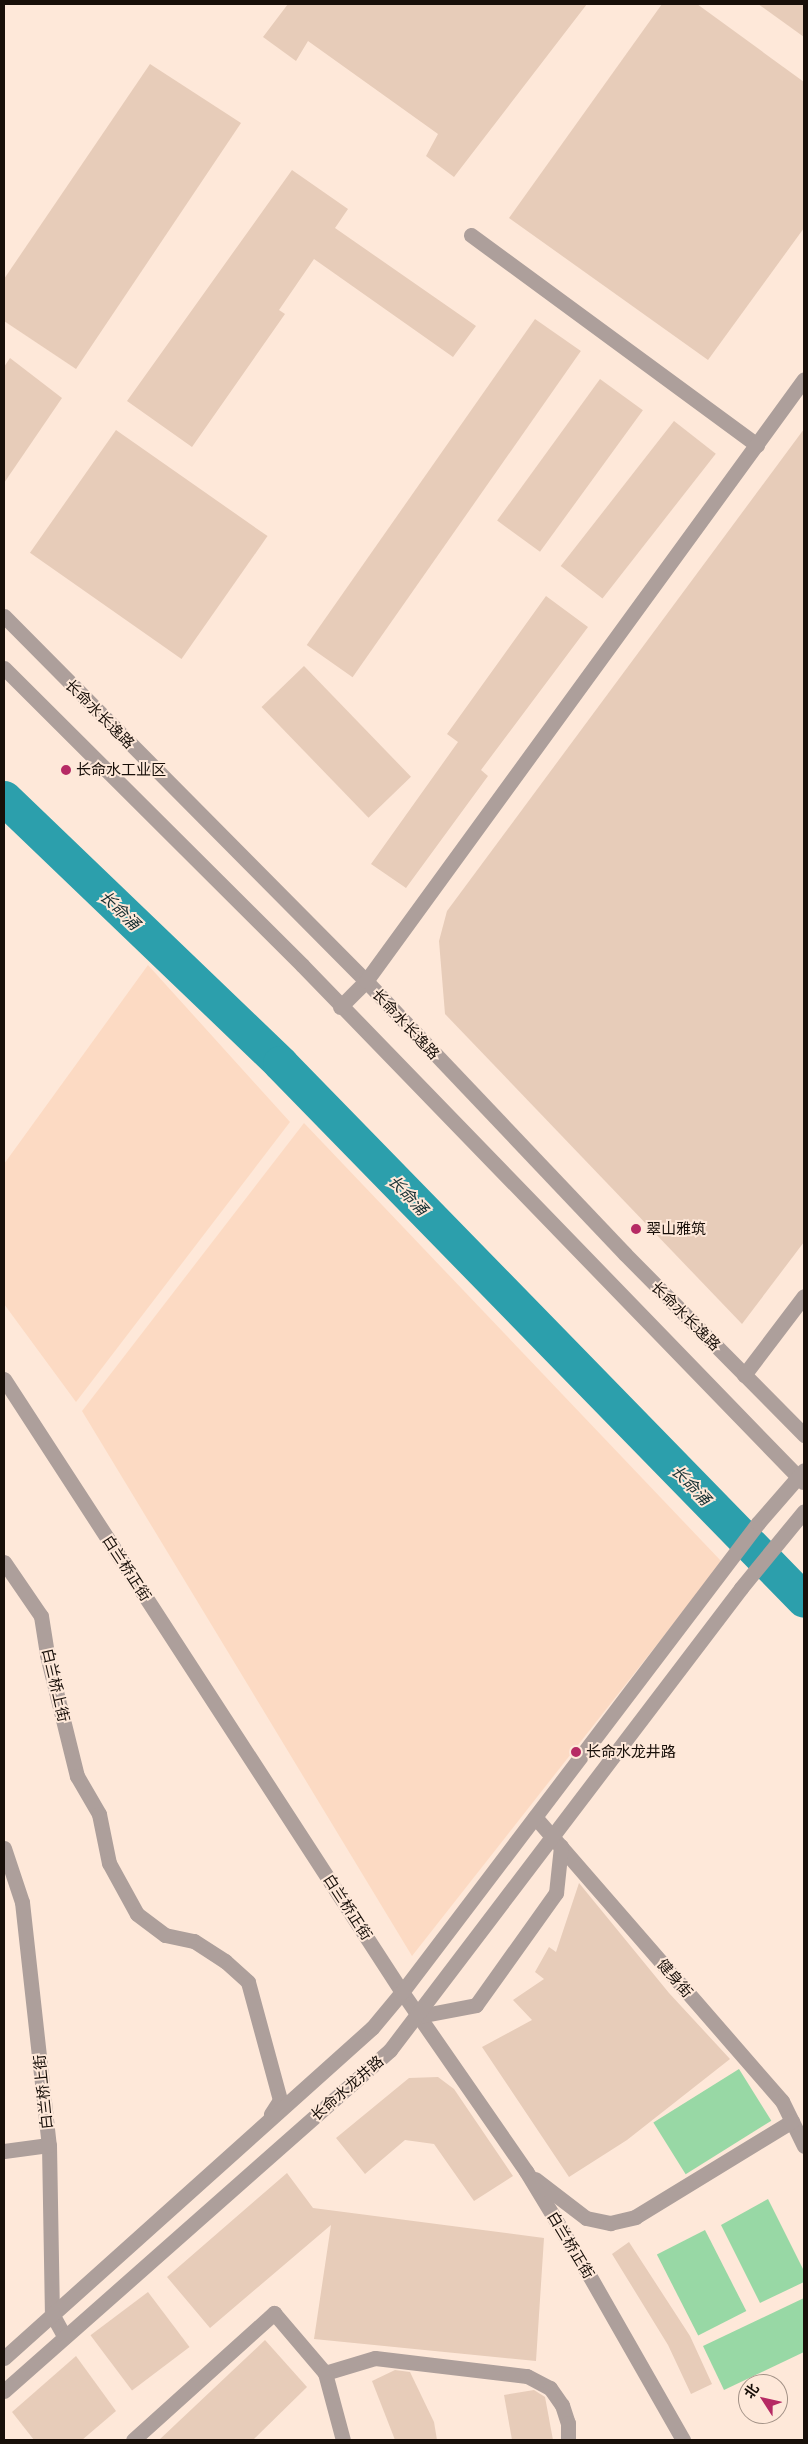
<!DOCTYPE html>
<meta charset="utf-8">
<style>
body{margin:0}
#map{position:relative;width:808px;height:2444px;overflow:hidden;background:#fee8d9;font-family:"PT Sans","Noto Sans SC",sans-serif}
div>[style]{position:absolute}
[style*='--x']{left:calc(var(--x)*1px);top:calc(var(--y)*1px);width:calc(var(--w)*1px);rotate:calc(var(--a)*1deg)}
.built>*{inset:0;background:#fcdac3}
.green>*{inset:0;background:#98d8a5;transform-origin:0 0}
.river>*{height:35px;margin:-17.5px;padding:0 17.5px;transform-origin:17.5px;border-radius:17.5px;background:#2c9fac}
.building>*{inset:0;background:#e7ccb9;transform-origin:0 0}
.minor>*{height:15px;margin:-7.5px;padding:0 7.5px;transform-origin:7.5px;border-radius:7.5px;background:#ad9f9b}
.dots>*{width:14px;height:14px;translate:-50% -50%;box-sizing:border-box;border:2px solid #fee8d9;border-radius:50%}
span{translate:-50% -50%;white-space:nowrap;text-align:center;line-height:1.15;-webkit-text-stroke:4px #fee8d9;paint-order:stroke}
.street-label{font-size:15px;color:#180f09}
.poi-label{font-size:15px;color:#180f09}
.left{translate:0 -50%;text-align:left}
.water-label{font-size:16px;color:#162f32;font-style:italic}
.frame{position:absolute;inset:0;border:5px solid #180f09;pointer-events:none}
.north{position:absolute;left:738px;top:2374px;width:50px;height:50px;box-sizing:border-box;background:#fee8d9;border:1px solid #a29186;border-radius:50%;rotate:305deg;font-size:14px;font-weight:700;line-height:20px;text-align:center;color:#180f09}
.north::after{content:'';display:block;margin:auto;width:18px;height:22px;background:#b62a64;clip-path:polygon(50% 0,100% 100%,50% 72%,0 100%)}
</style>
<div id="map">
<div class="built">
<div style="clip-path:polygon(148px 965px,290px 1122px,76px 1402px,4px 1304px,4px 1164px)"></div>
<div style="clip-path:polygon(304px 1123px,722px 1562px,412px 1956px,82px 1411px)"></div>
</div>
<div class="green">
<div style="left:739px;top:2069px;width:61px;height:101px;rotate:58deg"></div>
<div style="clip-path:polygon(768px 2199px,804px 2271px,804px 2282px,760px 2303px,721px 2225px)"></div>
<div style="left:705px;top:2230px;width:91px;height:54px;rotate:63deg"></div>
<div style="clip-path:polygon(804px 2298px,804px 2352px,724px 2390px,703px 2346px)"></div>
</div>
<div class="river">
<div style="--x:4;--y:798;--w:383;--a:43.8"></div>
<div style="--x:280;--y:1063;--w:750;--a:45.7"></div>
</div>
<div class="building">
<div style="clip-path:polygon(288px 4px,587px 4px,454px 177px,426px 156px,438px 134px,308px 41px,296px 61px,263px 37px)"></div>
<div style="clip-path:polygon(662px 4px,697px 4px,804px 82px,804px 228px,708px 360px,509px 218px)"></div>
<div style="clip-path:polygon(758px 4px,804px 4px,804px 37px)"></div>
<div style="clip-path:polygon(150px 64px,241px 123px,76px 369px,4px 321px,4px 279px)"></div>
<div style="clip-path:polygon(292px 170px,348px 209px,335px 228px,476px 326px,453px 357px,314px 259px,279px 310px,285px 314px,192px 447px,127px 401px)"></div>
<div style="left:535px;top:319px;width:56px;height:398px;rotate:35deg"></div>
<div style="clip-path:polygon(10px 358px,62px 398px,4px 483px,4px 367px)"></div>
<div style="left:600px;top:379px;width:53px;height:175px;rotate:36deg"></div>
<div style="left:674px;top:421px;width:53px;height:184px;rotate:38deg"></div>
<div style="clip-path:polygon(804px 429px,804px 1242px,742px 1324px,445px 1014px,439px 941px,447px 911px)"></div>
<div style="left:116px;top:430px;width:185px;height:150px;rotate:35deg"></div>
<div style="clip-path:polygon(546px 596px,588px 627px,481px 770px,488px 776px,406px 888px,371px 864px,458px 742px,447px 734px)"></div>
<div style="left:304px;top:666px;width:154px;height:59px;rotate:46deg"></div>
<div style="clip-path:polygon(579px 1883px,669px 1993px,730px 2059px,627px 2140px,569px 2177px,482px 2047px,532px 2020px,513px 2000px,544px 1979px,535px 1972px,549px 1947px,556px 1952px)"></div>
<div style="clip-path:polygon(438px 2077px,454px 2089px,513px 2176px,474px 2201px,434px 2144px,405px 2140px,365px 2174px,336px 2138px,409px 2078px)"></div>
<div style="clip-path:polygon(287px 2173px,313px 2208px,544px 2238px,536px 2361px,314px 2339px,331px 2225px,210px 2328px,167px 2277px)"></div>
<div style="clip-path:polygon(629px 2242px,690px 2336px,712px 2384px,691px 2394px,668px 2345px,612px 2254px)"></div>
<div style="left:148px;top:2292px;width:69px;height:72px;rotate:53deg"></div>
<div style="clip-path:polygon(265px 2340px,307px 2387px,253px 2440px,159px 2440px)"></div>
<div style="clip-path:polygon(76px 2356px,116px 2411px,82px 2440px,34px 2440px,12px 2412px)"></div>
<div style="clip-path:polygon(395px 2370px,410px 2372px,434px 2422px,437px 2440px,395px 2440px,372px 2381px)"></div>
<div style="clip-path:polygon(534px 2390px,545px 2397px,553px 2440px,512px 2440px,504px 2395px)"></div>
</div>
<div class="minor">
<div style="--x:471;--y:235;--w:355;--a:36.3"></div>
<div style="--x:4;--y:616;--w:514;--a:45.24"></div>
<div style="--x:366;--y:981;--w:376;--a:46.5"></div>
<div style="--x:625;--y:1254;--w:255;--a:45.3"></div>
<div style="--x:4;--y:668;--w:421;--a:44.9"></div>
<div style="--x:302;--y:965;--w:720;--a:45.9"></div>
<div style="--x:340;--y:1007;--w:37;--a:-45"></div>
<div style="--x:366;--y:981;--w:744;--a:-53.96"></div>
<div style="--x:744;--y:1375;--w:99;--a:-52.8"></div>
<div style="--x:4;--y:1379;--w:731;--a:57.01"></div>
<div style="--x:402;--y:1992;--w:218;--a:55.3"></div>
<div style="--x:526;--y:2171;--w:122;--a:58.8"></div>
<div style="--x:589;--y:2275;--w:190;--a:60.3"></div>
<div style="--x:4;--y:1562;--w:65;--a:55.6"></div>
<div style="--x:41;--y:1616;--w:39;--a:81"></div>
<div style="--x:47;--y:1655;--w:125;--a:76.1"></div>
<div style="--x:77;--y:1776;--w:44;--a:59.9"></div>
<div style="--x:99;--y:1814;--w:50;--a:78.5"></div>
<div style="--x:109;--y:1863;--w:58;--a:61.2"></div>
<div style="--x:137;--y:1914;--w:35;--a:37"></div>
<div style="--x:165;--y:1935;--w:30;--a:12"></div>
<div style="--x:194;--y:1941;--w:37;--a:33"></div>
<div style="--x:225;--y:1961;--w:31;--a:42"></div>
<div style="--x:248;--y:1982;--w:122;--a:74.8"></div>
<div style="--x:280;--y:2100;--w:17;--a:123"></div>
<div style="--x:535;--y:1817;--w:376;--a:49"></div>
<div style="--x:782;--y:2101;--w:50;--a:63.9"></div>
<div style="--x:4;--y:1848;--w:57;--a:71.6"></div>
<div style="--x:22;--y:1902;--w:244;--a:83.7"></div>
<div style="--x:49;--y:2145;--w:169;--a:89"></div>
<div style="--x:52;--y:2314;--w:26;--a:61"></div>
<div style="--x:419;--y:2016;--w:58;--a:-10.9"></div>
<div style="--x:476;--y:2005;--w:138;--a:-54.5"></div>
<div style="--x:556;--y:1893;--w:47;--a:-83.9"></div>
<div style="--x:4;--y:2151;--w:45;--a:-7.6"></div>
<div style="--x:535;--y:2179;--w:64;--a:37.4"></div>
<div style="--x:586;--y:2218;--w:25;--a:12"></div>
<div style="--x:610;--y:2223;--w:26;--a:-13"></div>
<div style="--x:635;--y:2217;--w:184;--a:-31.4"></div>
<div style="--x:4;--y:2358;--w:494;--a:-41.9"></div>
<div style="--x:372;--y:2028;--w:47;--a:-50.2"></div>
<div style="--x:402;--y:1992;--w:589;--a:-52.8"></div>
<div style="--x:758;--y:1523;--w:70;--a:-49"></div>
<div style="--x:325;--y:2373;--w:52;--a:-16.7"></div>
<div style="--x:375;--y:2358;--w:153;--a:6.8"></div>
<div style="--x:527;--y:2376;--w:26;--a:28"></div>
<div style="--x:550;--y:2388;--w:21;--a:55"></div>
<div style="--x:562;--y:2405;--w:19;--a:72"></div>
<div style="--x:568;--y:2423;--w:17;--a:90"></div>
<div style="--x:4;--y:2391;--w:515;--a:-41.46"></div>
<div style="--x:390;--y:2050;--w:580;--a:-52.77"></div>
<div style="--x:741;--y:1588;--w:99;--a:-50.7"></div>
<div style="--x:133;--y:2440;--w:190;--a:-42"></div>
<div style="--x:274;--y:2313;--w:79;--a:49.6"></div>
<div style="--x:325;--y:2373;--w:69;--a:75"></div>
</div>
<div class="dots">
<div style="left:66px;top:770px;background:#b62a64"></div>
<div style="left:636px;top:1229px;background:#b62a64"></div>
<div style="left:576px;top:1752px;background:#b62a64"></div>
</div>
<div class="street-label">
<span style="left:100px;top:714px;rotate:45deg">长命水长逸路</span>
<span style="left:406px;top:1024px;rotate:47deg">长命水长逸路</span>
<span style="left:686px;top:1316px;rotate:45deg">长命水长逸路</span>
<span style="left:127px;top:1568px;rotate:57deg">白兰桥正街</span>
<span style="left:56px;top:1685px;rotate:77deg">白兰桥上街</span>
<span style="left:348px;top:1907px;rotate:57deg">白兰桥正街</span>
<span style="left:675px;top:1978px;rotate:49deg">健身街</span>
<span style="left:347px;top:2088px;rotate:-41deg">长命水龙井路</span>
<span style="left:43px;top:2092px;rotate:-96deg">白兰桥上街</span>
<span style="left:571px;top:2245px;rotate:59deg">白兰桥正街</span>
</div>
<div class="poi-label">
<span class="left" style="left:76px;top:770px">长命水工业区</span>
<span class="left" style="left:646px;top:1229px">翠山雅筑</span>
<span class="left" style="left:586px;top:1752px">长命水龙井路</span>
</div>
<div class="water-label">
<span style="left:120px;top:910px;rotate:44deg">长命涌</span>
<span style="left:408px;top:1195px;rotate:46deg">长命涌</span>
<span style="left:691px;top:1485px;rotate:46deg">长命涌</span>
</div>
<div class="frame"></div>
<div class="north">北</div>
</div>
